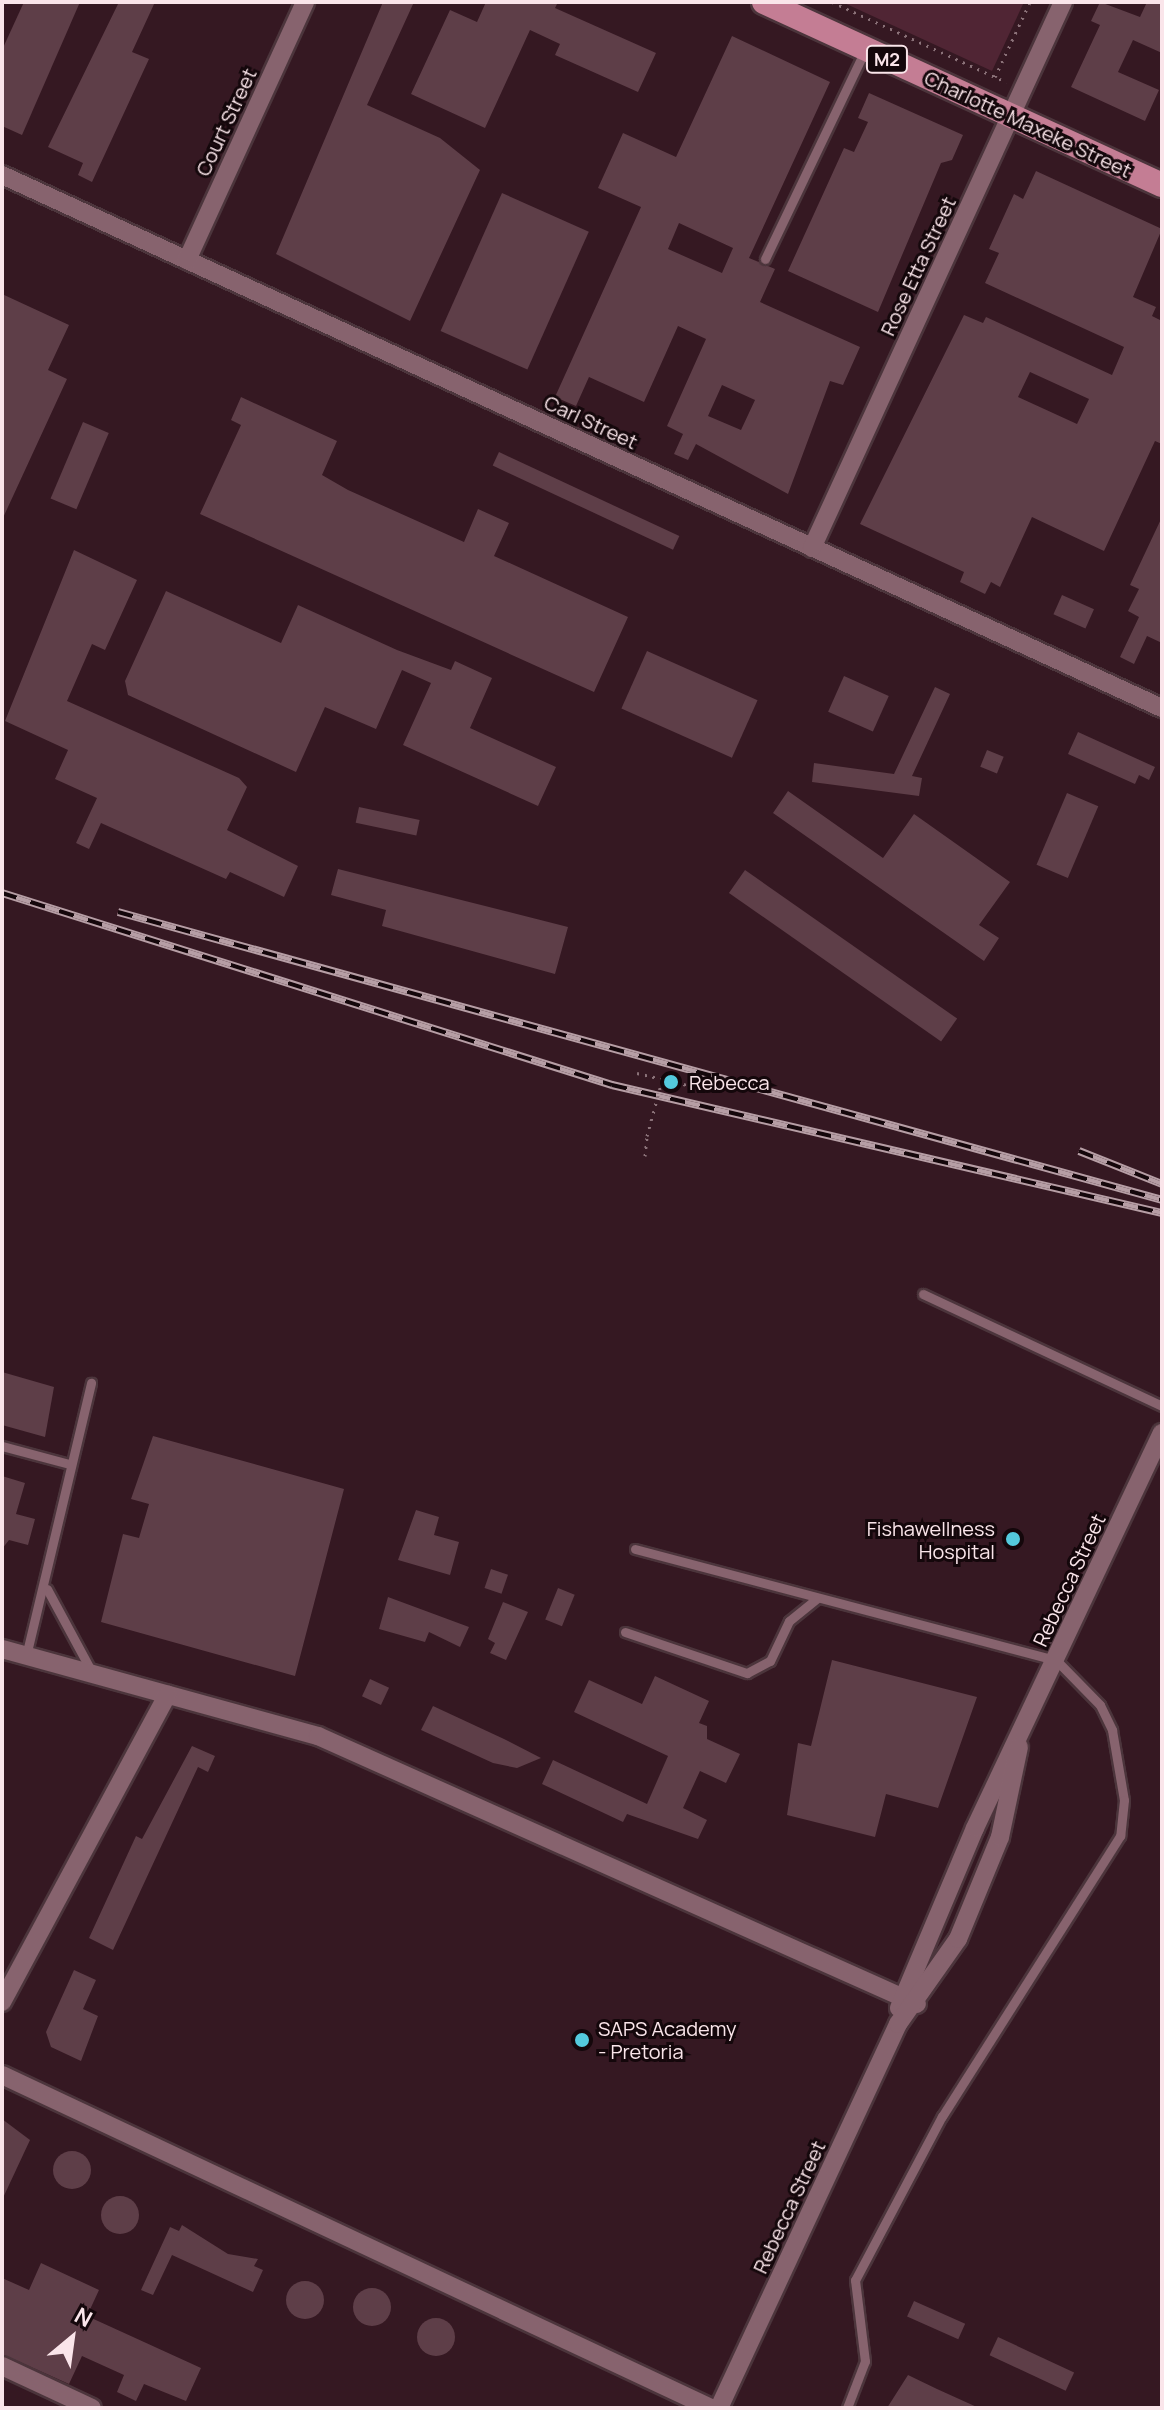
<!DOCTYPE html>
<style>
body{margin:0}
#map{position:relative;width:1164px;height:2410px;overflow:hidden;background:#351822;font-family:Manrope,sans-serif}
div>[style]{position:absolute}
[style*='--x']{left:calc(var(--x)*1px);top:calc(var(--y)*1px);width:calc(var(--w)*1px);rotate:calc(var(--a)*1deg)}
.green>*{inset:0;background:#502534}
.building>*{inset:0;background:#5e3e48;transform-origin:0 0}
.round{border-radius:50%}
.path>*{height:3px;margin-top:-1.5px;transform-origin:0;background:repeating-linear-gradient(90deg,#8b7279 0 2px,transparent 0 8px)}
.roads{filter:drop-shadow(2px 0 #4c353c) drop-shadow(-2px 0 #4c353c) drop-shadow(0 2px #4c353c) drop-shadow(0 -2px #4c353c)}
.lane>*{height:9px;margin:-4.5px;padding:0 4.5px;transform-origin:4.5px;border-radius:4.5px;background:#87636e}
.street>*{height:18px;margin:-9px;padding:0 9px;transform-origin:9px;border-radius:9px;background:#87636e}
.primary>*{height:24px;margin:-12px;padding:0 12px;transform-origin:12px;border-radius:12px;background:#c47d94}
.rail>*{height:8px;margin-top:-4px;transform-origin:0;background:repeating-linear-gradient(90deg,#14070b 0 15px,#b69ea5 0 30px);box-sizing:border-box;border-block:2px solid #b69ea5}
.path-bridge>*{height:3px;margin-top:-1.5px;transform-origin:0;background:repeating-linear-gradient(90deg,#8b7279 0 2px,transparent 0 8px)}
.dots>*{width:22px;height:22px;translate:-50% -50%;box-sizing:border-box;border:4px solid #14070b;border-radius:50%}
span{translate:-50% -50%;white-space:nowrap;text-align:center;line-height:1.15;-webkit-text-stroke:6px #14070b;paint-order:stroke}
.shield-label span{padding:2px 6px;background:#14070b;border:2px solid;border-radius:6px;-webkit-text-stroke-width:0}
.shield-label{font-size:18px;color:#fae5ea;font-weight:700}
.street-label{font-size:20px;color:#fae5ea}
.poi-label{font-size:20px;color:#fae5ea}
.left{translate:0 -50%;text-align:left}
.right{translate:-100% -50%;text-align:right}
.frame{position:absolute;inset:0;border:4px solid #fae5ea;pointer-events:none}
.north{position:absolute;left:32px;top:2298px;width:80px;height:80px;-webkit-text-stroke:6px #14070b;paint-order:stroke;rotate:29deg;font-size:22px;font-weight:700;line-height:32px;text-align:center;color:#fae5ea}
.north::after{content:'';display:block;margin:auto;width:28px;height:36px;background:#fae5ea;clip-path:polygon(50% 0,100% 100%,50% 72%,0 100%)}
</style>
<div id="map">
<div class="green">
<div style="clip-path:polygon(842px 2px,1024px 2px,992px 71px)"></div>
</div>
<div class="building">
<div style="clip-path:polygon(24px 2px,80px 2px,22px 135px,2px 126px,2px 50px)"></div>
<div style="clip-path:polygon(119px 2px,155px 2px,132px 52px,149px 59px,92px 182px,78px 175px,83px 163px,48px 147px)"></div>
<div style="clip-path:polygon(383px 2px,414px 2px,367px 105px,440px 138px,480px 170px,410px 321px,276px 254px)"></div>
<div style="clip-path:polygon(486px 2px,558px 2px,555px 8px,656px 53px,638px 92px,555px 55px,560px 44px,530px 30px,485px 128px,411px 94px,450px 10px,477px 22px)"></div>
<div style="clip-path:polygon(1100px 2px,1140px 17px,1147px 2px,1162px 2px,1162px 53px,1133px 40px,1118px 72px,1159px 90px,1145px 121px,1071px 87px,1100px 25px,1091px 21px)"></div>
<div style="clip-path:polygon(evenodd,732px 36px,830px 82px,749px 258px,775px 269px,760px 302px,860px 347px,843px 385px,830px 381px,788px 494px,696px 444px,688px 460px,674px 454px,683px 434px,667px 426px,706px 339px,678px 326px,644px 402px,589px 377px,576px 406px,555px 397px,641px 207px,598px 188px,623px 133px,676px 157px,732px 36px,679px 223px,733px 248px,722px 273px,668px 249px,679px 223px,732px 36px,722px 385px,755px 400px,741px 430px,708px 416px,722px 385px)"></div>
<div style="clip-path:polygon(869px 93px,963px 135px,952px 160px,941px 163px,878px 312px,788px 271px,844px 148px,854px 152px,868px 122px,858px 118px)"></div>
<div style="clip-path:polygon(evenodd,1036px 171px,1162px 229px,1133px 297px,1156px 307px,1152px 316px,1162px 321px,1162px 444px,1155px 441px,1104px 551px,1032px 517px,1000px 587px,991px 582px,985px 594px,960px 582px,964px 572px,860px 524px,964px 315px,983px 323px,986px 317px,1112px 375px,1124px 347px,985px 283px,999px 253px,989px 249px,1014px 194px,1023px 199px,1036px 171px,1030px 372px,1089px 399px,1077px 424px,1018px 397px,1030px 372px)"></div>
<div style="left:502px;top:193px;width:95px;height:151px;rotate:24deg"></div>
<div style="clip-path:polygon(2px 294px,69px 325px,48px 370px,67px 379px,2px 520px)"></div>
<div style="clip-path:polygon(241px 397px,337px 441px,322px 475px,348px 490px,464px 542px,478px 509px,509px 523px,494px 556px,628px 617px,594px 692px,200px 514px,241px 425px,231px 420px)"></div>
<div style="left:83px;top:422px;width:28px;height:83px;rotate:23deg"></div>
<div style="left:499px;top:452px;width:199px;height:15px;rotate:25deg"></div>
<div style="clip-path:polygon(1162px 517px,1162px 643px,1147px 636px,1134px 664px,1120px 657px,1139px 617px,1128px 611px,1139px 589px,1130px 585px)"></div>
<div style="clip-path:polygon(74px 550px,137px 580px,105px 650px,92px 644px,67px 701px,239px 778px,247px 787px,227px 830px,298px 866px,284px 897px,230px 872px,226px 879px,101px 823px,89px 849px,76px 843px,97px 798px,55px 779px,68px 750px,5px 721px)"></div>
<div style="clip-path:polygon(166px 591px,281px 643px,298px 605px,397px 650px,451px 670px,455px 661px,492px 678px,470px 728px,556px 767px,538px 806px,403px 745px,431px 683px,402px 670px,376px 729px,325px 707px,296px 772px,128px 695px,125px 681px)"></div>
<div style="left:1062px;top:595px;width:35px;height:21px;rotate:24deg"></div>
<div style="left:647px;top:651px;width:121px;height:63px;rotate:24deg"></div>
<div style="left:844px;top:676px;width:49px;height:39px;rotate:24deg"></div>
<div style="clip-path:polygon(935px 687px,950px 694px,912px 776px,922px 778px,919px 796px,812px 782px,814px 763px,894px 774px)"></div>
<div style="clip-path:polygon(1078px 732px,1155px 767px,1149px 780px,1139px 775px,1135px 784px,1068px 754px)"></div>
<div style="left:987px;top:750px;width:18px;height:18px;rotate:22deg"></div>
<div style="clip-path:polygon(788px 791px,883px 858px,914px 814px,1010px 882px,979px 925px,999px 938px,984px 961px,773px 813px)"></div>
<div style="left:1067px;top:793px;width:34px;height:78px;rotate:23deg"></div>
<div style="left:359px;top:807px;width:62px;height:16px;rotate:12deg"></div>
<div style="clip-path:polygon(338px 869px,568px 927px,555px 974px,382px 926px,386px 910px,331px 895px)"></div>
<div style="left:745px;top:870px;width:259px;height:28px;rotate:35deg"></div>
<div style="clip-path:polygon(2px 1372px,54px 1387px,45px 1437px,2px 1425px)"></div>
<div style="clip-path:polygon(153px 1436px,344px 1489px,295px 1676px,101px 1622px,123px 1534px,139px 1538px,149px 1504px,131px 1499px)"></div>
<div style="clip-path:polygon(2px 1476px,25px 1483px,16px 1514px,35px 1519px,28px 1545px,9px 1540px,2px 1549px)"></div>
<div style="clip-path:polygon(416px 1510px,439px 1517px,434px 1535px,459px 1542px,450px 1575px,398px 1560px)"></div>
<div style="left:491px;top:1569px;width:18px;height:20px;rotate:19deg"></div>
<div style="left:558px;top:1588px;width:18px;height:34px;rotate:22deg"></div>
<div style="clip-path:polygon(388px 1597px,469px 1627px,460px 1647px,429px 1632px,425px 1642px,379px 1629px)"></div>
<div style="clip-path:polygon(503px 1602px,528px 1612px,506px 1660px,490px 1653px,495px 1643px,488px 1639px)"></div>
<div style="clip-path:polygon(832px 1660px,977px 1697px,938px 1808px,886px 1794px,875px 1837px,787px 1815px,798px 1743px,811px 1746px)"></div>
<div style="clip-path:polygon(655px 1676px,709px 1701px,699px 1723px,707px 1726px,707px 1739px,740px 1754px,726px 1783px,700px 1771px,683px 1808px,707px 1820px,698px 1839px,627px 1814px,623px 1822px,542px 1784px,553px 1760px,647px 1804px,668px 1756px,574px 1712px,589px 1680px,642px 1704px)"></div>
<div style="left:370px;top:1679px;width:21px;height:19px;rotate:25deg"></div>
<div style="clip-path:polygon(433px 1706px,504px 1739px,541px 1758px,517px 1768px,493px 1763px,421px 1730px)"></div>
<div style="clip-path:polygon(192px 1746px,215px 1756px,208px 1772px,198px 1767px,113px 1950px,89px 1938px,136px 1836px,142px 1839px)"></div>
<div style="clip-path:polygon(74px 1970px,96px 1980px,83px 2009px,98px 2016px,81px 2061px,51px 2047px,46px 2032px)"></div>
<div style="clip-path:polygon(2px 2119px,30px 2140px,2px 2200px)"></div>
<div class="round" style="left:53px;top:2151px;width:38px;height:38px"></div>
<div class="round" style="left:101px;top:2196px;width:38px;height:38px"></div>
<div style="clip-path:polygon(182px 2225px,228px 2254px,258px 2259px,254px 2266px,263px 2270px,253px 2292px,172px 2255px,153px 2295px,141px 2290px,170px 2227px,179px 2231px)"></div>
<div style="clip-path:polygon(41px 2263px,99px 2290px,87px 2316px,201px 2368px,186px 2401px,144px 2384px,136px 2401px,117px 2392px,124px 2375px,82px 2356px,69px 2384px,2px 2354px,2px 2278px,29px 2290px)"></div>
<div class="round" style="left:286px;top:2281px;width:38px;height:38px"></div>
<div class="round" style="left:353px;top:2288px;width:38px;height:38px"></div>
<div style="left:914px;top:2301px;width:56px;height:17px;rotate:24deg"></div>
<div class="round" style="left:417px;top:2318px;width:38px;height:38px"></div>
<div style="left:998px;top:2337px;width:84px;height:20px;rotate:25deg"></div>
<div style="clip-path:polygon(908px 2375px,937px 2389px,979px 2408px,887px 2408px)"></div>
</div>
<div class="path">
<div style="--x:832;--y:2;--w:192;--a:24.7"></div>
<div style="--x:995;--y:77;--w:83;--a:-65"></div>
<div style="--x:637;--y:1073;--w:56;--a:13.5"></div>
<div style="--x:645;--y:1156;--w:20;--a:-84"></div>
</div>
<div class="roads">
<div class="lane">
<div style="--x:765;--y:259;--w:229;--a:-64.4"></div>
<div style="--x:923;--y:1294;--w:264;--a:25.1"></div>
<div style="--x:2;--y:1446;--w:69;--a:15"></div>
<div style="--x:635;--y:1549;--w:435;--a:14.8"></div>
<div style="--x:1056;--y:1660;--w:63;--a:45.6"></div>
<div style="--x:1100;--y:1705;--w:28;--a:64"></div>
<div style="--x:1112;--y:1730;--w:71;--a:80.3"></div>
<div style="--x:1124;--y:1800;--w:36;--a:96"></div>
<div style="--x:1120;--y:1836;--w:332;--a:122.4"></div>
<div style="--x:942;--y:2116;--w:186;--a:117.9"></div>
<div style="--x:855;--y:2280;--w:82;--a:83"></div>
<div style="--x:865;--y:2361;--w:50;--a:111"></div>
<div style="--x:47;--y:1589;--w:97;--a:61.6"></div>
<div style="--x:625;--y:1632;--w:129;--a:18.6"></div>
<div style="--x:747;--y:1673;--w:26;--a:-28"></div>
<div style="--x:770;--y:1661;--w:44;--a:-64.6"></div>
<div style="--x:789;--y:1621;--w:35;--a:-39"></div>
<div style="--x:26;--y:1656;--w:281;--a:-76.6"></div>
</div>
<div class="street">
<div style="--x:2;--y:175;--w:1277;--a:24.68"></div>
<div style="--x:187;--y:260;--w:284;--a:-65.4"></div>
<div style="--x:812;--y:548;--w:601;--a:-65.31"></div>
<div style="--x:2;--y:1649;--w:328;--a:15.4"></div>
<div style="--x:318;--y:1736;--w:656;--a:24.1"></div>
<div style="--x:2;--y:2002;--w:349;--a:-61.7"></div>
<div style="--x:899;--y:2008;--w:195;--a:-67.1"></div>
<div style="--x:975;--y:1828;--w:437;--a:-64.7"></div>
<div style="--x:2;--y:2075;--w:783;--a:25.16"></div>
<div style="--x:2;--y:2366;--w:99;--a:25"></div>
<div style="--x:719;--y:2408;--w:424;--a:-65"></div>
<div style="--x:898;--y:2024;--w:104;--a:-54.8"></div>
<div style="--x:958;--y:1939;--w:110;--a:-67.6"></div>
<div style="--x:1000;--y:1837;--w:92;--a:-78.1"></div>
</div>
<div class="primary">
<div style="--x:764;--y:2;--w:438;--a:24.7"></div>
</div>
</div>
<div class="rail">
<div style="--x:2;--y:893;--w:640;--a:17.47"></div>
<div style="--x:612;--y:1085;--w:565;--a:13.1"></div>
<div style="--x:118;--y:912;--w:1083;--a:15.42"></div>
<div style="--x:1079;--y:1151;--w:89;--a:21.7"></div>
</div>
<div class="path-bridge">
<div style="--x:647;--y:1136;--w:61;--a:-74.8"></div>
</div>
<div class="dots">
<div style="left:671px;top:1082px;background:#54cadd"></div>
<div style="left:1013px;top:1539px;background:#54cadd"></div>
<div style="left:582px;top:2040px;background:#54cadd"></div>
</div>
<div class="shield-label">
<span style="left:887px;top:59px">M2</span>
</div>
<div class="street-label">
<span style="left:226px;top:122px;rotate:-65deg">Court Street</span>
<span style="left:1028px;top:124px;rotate:25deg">Charlotte Maxeke Street</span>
<span style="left:918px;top:266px;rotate:-65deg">Rose Etta Street</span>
<span style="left:591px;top:422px;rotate:25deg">Carl Street</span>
<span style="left:1069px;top:1580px;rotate:-65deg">Rebecca Street</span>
<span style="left:789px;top:2207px;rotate:-65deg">Rebecca Street</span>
</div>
<div class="poi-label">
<span class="left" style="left:689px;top:1082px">Rebecca</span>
<span class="right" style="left:995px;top:1540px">Fishawellness<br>Hospital</span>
<span class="left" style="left:598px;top:2040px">SAPS Academy<br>- Pretoria</span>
</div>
<div class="frame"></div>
<div class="north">N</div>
</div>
